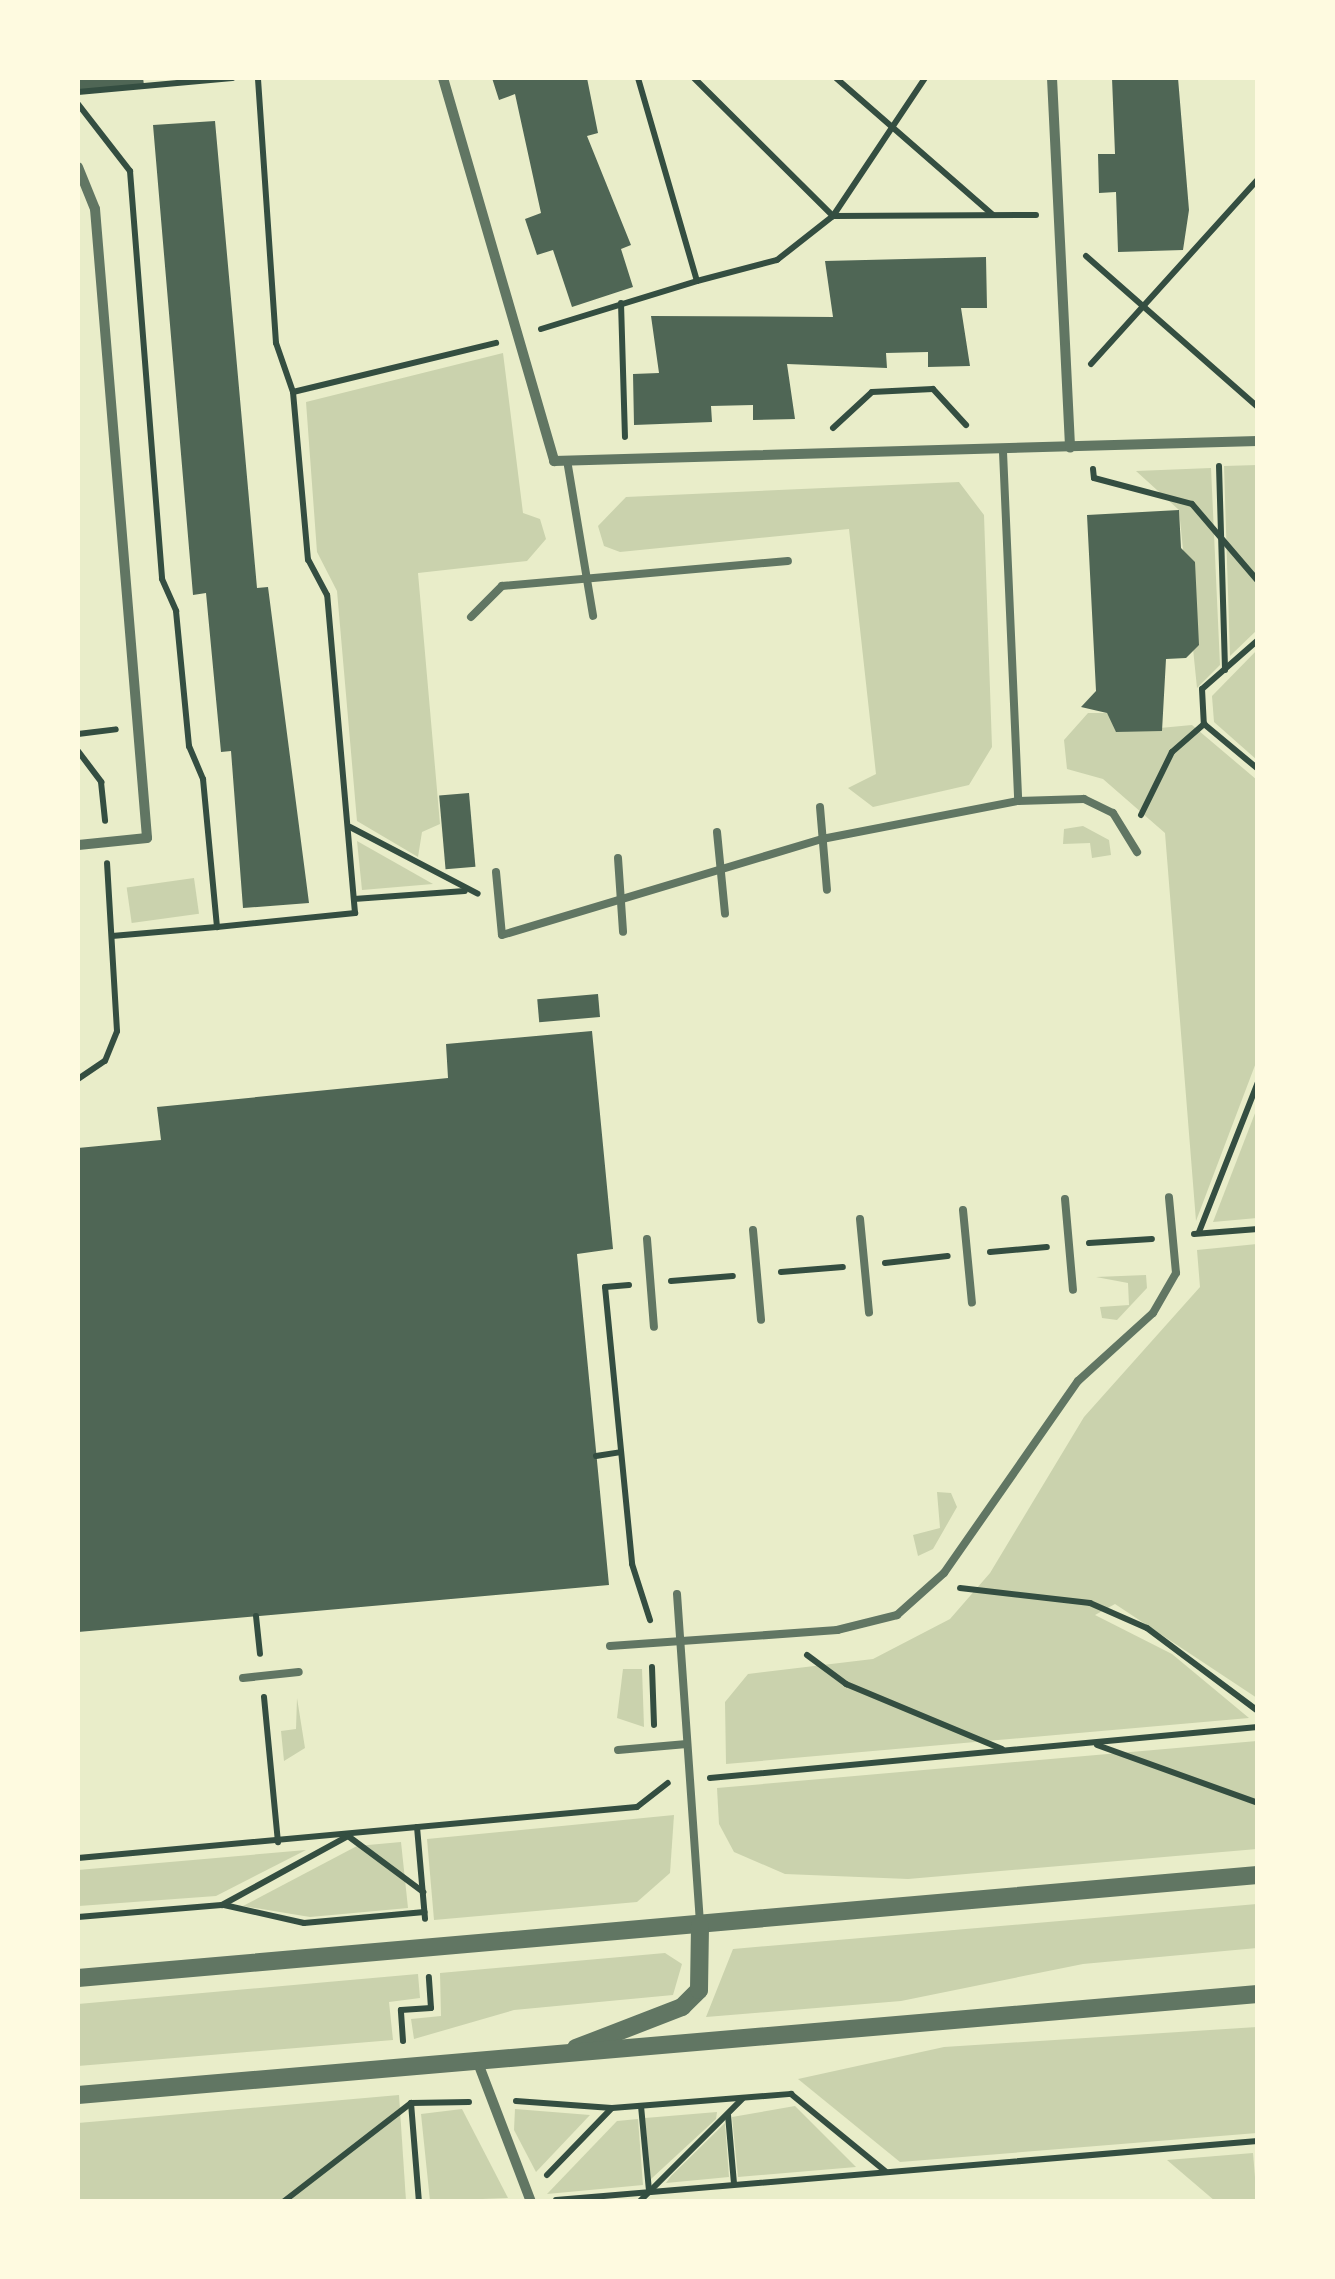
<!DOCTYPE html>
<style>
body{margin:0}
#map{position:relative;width:1335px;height:2279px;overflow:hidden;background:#e9edc9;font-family:"PT Sans",sans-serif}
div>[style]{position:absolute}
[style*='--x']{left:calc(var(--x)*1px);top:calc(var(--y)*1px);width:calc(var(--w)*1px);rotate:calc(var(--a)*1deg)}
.green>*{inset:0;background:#cad2ad;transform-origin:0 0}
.building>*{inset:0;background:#4f6655;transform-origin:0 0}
.path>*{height:6px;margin:-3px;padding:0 3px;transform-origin:3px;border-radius:3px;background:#344e41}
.service>*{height:8px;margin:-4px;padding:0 4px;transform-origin:4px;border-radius:4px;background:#617663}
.minor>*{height:10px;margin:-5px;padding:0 5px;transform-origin:5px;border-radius:5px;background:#617663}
.tertiary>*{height:18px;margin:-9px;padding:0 9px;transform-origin:9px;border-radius:9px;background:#617663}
span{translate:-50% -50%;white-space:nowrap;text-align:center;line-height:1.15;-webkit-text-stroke:8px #fefae0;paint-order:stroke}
.frame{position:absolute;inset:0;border:80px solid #fefae0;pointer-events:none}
</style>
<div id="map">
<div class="green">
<div style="clip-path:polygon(503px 353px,523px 513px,540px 519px,546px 539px,527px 561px,418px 573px,440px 824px,422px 832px,418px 857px,357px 821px,337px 591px,317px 552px,306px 402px)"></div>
<div style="clip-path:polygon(1258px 465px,1257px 630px,1230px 656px,1224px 466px)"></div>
<div style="clip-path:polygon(1211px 468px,1220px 665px,1197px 688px,1179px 510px,1136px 471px)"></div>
<div style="clip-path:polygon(959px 482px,984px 515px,992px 747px,969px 785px,873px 807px,848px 788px,876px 774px,849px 529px,620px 552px,604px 546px,598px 526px,626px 497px)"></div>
<div style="clip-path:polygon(1257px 650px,1257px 760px,1214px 722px,1212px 696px)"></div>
<div style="clip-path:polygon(1088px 713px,1107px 713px,1117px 732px,1192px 725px,1257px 780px,1257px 1060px,1196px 1221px,1165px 833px,1103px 779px,1067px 769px,1064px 740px)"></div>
<div style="clip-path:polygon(1083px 826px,1109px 840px,1111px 855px,1092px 858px,1090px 843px,1063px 844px,1064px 829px)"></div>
<div style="clip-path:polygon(357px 841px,433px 884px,362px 890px)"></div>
<div style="left:194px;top:878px;width:36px;height:68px;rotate:82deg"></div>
<div style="clip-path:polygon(1257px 1108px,1257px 1218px,1213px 1222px)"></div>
<div style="clip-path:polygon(1257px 1244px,1257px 1698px,1115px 1604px,1095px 1615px,1172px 1654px,1249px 1718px,726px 1764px,725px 1702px,748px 1674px,873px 1659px,950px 1619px,990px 1573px,1084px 1417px,1200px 1287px,1197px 1250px)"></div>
<div style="clip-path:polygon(1146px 1275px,1147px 1288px,1117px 1320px,1102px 1318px,1100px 1307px,1129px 1305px,1128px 1283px,1096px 1277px)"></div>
<div style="clip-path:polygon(937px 1492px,951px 1493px,957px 1507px,933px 1549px,918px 1556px,913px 1535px,940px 1528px)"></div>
<div style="clip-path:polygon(623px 1669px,642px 1669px,644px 1727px,617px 1718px)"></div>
<div style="clip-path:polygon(297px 1698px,305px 1748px,284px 1761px,281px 1731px,296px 1729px)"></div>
<div style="clip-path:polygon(1257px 1741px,1257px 1849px,908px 1879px,785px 1874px,734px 1852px,719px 1824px,717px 1788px)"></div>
<div style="clip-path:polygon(674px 1815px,670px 1873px,637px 1902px,434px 1920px,427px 1839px)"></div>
<div style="clip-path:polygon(401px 1842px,408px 1908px,310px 1917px,243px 1906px,357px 1846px)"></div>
<div style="clip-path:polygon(306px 1850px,216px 1896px,79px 1906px,78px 1870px)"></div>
<div style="clip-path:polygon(1257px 1904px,1257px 1948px,1083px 1964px,901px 2001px,706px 2017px,733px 1949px)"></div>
<div style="clip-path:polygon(665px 1953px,682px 1964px,673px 1995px,514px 2010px,414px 2039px,411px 2019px,441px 2016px,440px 1973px)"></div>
<div style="clip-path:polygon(418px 1974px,420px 1998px,389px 2002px,393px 2040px,78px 2066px,78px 2004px)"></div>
<div style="clip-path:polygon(1257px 2027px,1257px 2133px,900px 2162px,798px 2079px,944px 2047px)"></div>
<div style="clip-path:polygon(399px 2095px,406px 2201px,78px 2202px,78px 2123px)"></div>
<div style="clip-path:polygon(795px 2106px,856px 2167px,738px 2177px,732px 2117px)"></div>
<div style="clip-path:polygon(462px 2109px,508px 2198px,430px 2201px,421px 2114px)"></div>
<div style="clip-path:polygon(515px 2109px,590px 2115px,536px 2172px,514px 2130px)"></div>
<div style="clip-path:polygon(717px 2112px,716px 2119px,651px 2179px,645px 2118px)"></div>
<div style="clip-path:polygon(638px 2119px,643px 2185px,547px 2194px,617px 2121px)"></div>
<div style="clip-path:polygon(725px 2123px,729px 2177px,666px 2183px,671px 2176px)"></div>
<div style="clip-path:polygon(1253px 2153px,1257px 2201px,1215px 2201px,1167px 2160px)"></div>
</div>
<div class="building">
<div style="clip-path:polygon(79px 78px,143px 78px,144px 85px,80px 91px)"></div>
<div style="clip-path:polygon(492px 78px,587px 78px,598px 133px,587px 136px,631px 245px,621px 249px,633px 287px,572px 307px,553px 250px,537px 255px,525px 219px,541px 213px,515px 94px,499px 100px)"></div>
<div style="clip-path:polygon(1112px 78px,1178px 78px,1189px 210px,1183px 250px,1118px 252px,1116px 192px,1099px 193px,1098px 154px,1115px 154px)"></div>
<div style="clip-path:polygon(215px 121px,257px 588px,268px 587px,309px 903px,243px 908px,231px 751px,221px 752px,206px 593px,193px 595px,153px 125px)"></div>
<div style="clip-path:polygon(986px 257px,987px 308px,961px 308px,970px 366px,928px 367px,928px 352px,886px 353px,887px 368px,787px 364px,795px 419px,753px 420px,753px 405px,711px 406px,712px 422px,634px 425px,633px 374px,659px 373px,651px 316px,833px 317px,825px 261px)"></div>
<div style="clip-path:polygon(1179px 510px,1181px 548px,1195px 562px,1199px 645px,1186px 658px,1166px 659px,1162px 731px,1116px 732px,1107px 713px,1081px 707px,1096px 691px,1087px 515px)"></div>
<div style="left:469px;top:793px;width:74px;height:30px;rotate:85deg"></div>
<div style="left:598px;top:994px;width:23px;height:61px;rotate:85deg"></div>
<div style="clip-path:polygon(592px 1031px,613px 1249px,577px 1254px,609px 1585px,78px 1632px,78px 1148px,161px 1140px,157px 1107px,448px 1078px,446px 1044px)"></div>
</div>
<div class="path">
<div style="--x:638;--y:78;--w:211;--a:73.8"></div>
<div style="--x:697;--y:281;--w:83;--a:-14.7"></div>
<div style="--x:777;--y:260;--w:71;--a:-38.2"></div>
<div style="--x:833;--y:216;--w:203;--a:-0.3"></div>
<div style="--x:694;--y:78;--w:196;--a:44.8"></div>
<div style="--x:833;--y:216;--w:166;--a:-56.3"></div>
<div style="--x:836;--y:78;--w:208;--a:41.1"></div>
<div style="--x:78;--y:92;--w:155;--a:-5.2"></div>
<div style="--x:78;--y:104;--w:85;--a:52.2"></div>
<div style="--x:130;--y:171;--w:409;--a:85.5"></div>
<div style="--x:162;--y:579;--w:35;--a:66"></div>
<div style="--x:176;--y:611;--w:136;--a:84.5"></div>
<div style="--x:189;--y:746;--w:36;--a:67"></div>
<div style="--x:203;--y:779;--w:149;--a:84.6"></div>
<div style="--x:217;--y:927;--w:139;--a:-5.8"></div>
<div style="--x:355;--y:913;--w:319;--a:-95"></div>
<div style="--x:327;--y:595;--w:40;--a:-118"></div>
<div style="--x:308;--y:560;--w:169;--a:-95.1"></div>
<div style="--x:293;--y:392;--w:52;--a:-109.1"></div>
<div style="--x:276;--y:343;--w:266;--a:-93.9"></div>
<div style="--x:1086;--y:256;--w:229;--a:41.3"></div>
<div style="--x:621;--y:303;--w:134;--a:88.3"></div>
<div style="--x:541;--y:329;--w:163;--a:-17.1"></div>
<div style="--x:1091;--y:364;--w:249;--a:-47.9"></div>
<div style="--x:293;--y:392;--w:209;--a:-13.6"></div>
<div style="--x:833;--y:428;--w:53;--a:-42.7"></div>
<div style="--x:872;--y:392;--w:61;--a:-2.8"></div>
<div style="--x:933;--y:389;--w:49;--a:47.5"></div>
<div style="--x:1219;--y:466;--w:204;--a:88.3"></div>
<div style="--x:1093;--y:469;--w:9;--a:84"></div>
<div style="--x:1094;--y:478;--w:101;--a:14.9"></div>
<div style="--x:1192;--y:504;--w:101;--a:49.4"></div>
<div style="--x:1258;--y:640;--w:74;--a:138.8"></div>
<div style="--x:1202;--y:689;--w:35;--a:87"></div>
<div style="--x:1204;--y:724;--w:70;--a:39.8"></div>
<div style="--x:78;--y:734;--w:38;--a:-7"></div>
<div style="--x:78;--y:751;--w:39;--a:53"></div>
<div style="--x:101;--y:782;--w:39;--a:84"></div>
<div style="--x:1141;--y:815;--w:70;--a:-63.8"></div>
<div style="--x:1172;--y:752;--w:43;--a:-41.2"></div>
<div style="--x:350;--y:827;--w:144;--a:27.6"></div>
<div style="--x:354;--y:899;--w:111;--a:-4.1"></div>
<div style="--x:112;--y:936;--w:105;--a:-4.9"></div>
<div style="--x:78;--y:1079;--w:32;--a:-34"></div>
<div style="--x:105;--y:1061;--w:32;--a:-68"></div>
<div style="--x:117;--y:1031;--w:168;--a:-93.4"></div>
<div style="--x:1199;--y:1232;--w:161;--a:-68.5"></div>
<div style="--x:1194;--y:1234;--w:64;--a:-4.5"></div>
<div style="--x:1089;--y:1243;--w:63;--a:-3.6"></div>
<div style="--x:990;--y:1252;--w:57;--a:-5"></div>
<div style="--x:885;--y:1263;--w:63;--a:-6.3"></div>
<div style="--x:781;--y:1272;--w:62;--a:-4.6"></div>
<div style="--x:671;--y:1281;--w:62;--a:-4.6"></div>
<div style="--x:629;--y:1285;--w:24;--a:175"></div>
<div style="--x:605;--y:1287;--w:278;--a:84.4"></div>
<div style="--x:632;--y:1564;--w:59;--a:72.2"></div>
<div style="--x:596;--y:1456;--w:25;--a:-9"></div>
<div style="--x:960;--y:1588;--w:131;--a:6.6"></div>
<div style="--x:1090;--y:1603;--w:62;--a:23.7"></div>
<div style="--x:1147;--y:1628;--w:139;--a:36.8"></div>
<div style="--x:256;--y:1616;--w:38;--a:84"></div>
<div style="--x:807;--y:1655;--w:49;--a:36.6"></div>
<div style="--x:846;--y:1684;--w:169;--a:22.6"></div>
<div style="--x:652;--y:1667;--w:58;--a:88"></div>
<div style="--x:264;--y:1697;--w:146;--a:84.5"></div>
<div style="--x:1097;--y:1745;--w:171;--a:19.8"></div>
<div style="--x:710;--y:1778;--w:550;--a:-5.32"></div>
<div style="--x:417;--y:1827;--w:92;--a:85"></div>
<div style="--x:78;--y:1858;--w:561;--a:-5.21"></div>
<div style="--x:637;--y:1807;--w:39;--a:-38"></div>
<div style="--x:224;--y:1905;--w:82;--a:12.7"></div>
<div style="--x:304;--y:1923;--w:121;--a:-5.2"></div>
<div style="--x:78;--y:1917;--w:144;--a:-4.8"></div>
<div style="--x:222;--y:1905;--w:144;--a:-28.7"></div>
<div style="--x:348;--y:1836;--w:94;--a:36.7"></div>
<div style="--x:403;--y:2041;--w:31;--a:-94"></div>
<div style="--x:401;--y:2010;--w:30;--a:-4"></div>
<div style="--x:431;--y:2008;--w:31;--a:-94"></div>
<div style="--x:516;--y:2101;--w:96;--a:4.2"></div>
<div style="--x:612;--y:2108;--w:180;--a:-4.5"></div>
<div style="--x:791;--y:2094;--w:122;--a:39.3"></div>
<div style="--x:411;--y:2103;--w:99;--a:85.4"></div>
<div style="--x:641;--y:2106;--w:84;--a:84.6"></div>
<div style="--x:728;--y:2115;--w:68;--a:85"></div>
<div style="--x:547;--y:2175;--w:92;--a:-45.9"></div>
<div style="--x:556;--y:2200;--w:704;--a:-4.8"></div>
<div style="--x:283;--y:2202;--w:162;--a:-37.7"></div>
<div style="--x:411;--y:2103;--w:58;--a:-1"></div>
<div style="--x:639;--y:2202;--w:146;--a:-45"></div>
</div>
<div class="service">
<div style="--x:1003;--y:452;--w:349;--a:87.5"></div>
<div style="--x:568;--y:466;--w:152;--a:80.5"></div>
<div style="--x:471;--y:617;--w:44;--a:-45"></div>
<div style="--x:502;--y:586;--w:287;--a:-5"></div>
<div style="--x:820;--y:807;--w:83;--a:85.2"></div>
<div style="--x:717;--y:832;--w:82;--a:84.4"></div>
<div style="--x:618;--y:858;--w:74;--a:86.1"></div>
<div style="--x:496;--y:872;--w:63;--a:84.6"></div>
<div style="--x:502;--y:935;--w:334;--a:-16.7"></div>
<div style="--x:822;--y:839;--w:200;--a:-11"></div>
<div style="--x:1018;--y:801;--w:66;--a:-1.7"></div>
<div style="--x:1084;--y:799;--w:32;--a:26"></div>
<div style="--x:1113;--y:813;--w:46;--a:58.4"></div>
<div style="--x:1065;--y:1199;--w:91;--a:85"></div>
<div style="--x:963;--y:1210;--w:93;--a:84.5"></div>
<div style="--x:860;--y:1219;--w:94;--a:84.5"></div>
<div style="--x:753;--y:1230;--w:90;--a:84.9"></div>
<div style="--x:647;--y:1239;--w:88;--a:85.5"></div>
<div style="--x:677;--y:1594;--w:328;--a:86"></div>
<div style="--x:610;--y:1646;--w:228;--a:-4"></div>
<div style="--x:837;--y:1630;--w:62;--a:-14"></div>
<div style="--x:897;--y:1615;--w:63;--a:-41.8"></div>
<div style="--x:944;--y:1573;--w:234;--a:-55.1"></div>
<div style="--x:1078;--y:1381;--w:101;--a:-42.2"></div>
<div style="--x:1153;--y:1313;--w:46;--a:-60.1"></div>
<div style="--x:1176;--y:1273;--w:76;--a:-95.3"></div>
<div style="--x:243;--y:1678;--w:56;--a:-6.1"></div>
<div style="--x:618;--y:1750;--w:69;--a:-5"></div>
</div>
<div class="minor">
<div style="--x:443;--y:78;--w:399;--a:73.8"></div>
<div style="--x:554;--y:461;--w:704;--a:-1.63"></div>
<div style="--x:1052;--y:78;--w:370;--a:87.2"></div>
<div style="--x:78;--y:167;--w:45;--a:68"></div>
<div style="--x:95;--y:209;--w:631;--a:85.27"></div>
<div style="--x:147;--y:838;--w:69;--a:174.2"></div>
<div style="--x:478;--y:2063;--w:149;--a:69.1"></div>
</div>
<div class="tertiary">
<div style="--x:78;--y:1978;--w:1184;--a:-4.99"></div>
<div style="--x:576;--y:2048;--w:114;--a:-21.1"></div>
<div style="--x:682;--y:2007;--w:24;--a:-45"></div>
<div style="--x:699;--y:1990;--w:64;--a:-89.1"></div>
<div style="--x:78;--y:2095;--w:1184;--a:-4.89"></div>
</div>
<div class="frame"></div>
</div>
